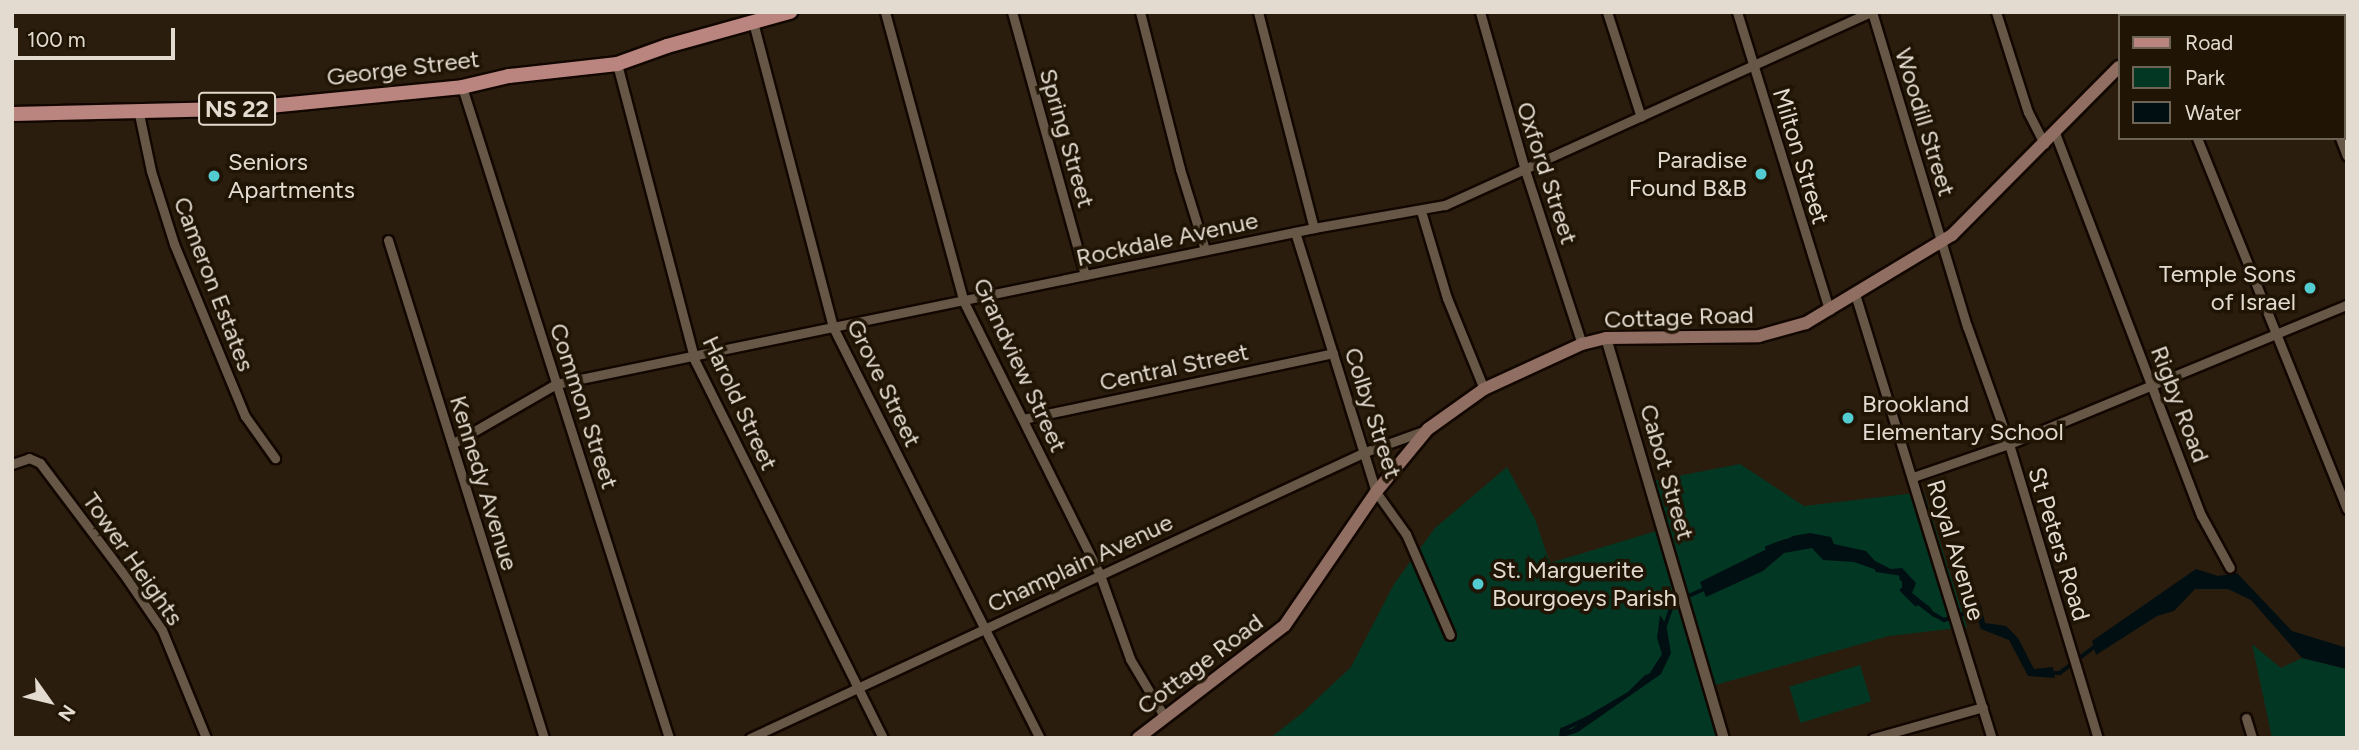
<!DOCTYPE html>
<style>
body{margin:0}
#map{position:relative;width:2359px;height:750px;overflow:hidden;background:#2a1d0d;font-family:Figtree,sans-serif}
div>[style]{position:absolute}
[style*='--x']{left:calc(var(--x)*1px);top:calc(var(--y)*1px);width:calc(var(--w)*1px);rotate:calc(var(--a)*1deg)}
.green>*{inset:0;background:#023823;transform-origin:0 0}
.water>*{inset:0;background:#010f12}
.stream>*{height:3.5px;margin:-1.75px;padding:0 1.75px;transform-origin:1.75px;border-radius:1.75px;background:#010f12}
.roads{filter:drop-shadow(2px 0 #120700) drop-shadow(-2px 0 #120700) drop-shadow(0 2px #120700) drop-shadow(0 -2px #120700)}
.minor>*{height:9px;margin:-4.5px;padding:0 4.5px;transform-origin:4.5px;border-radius:4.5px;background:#665746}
.tertiary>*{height:10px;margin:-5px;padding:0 5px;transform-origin:5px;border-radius:5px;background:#665746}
.secondary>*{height:12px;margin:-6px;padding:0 6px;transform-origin:6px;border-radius:6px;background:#906e62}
.primary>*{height:14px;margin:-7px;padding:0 7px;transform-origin:7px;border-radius:7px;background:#ba857e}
.dots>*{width:19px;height:19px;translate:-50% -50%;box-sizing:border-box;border:4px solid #201405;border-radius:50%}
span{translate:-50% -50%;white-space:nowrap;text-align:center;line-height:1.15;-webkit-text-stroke:7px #201405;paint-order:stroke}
.shield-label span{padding:2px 5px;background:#201405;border:2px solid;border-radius:5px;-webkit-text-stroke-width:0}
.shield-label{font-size:23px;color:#e3dbd0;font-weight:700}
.street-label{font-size:24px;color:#e3dbd0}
.poi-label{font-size:24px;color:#e3dbd0}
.right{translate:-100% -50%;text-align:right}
.left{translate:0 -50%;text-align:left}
.frame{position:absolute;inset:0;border:14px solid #e3dbd0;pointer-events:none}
.legend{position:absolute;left:2118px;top:14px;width:228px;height:126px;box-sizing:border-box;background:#201405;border:2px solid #6e6456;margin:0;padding:9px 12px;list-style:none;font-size:21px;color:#e3dbd0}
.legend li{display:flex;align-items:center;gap:14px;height:35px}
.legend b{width:35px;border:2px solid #6e6456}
.north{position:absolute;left:14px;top:666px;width:70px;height:70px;-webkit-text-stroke:5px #201405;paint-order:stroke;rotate:124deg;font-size:19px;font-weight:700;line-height:28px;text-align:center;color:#e3dbd0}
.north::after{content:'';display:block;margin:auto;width:24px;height:32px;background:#e3dbd0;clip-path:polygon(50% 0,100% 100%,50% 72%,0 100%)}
.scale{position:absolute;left:14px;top:28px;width:161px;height:32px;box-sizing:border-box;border:4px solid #e3dbd0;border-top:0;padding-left:9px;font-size:21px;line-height:24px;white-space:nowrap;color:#e3dbd0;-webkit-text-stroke:5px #201405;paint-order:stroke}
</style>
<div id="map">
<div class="green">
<div style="clip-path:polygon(1740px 464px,1804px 506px,1924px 492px,1967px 627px,1889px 636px,1715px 685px,1729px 738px,1270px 738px,1301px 714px,1351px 667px,1394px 584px,1435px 528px,1507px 467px,1535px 519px,1550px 563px,1663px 529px,1652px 481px)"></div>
<div style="clip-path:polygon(2252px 644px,2281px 668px,2302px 658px,2347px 669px,2347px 738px,2272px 738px)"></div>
<div style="left:1860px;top:665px;width:38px;height:74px;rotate:73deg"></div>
</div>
<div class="water">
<div style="clip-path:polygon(1810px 533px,1831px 537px,1834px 544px,1866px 551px,1875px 561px,1891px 569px,1902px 568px,1916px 583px,1912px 593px,1931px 608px,1935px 618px,1902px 593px,1902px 574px,1874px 569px,1854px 562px,1823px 560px,1812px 548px,1784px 553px,1763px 571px,1706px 597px,1700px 582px,1793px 536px)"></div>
<div style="clip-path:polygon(2196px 569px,2218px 576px,2237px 573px,2292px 631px,2347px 648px,2347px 669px,2302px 658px,2251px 600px,2228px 589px,2195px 589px,2174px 611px,2157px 616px,2096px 655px,2092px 641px)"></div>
<div style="clip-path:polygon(1981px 604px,1985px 623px,2006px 626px,2018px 638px,2034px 669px,2053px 667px,2055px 678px,2028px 676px,2009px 640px,1981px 629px,1973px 606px)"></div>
<div style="clip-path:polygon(1660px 615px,1666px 624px,1671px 653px,1661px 674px,1578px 732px,1560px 738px,1562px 730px,1572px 729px,1592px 713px,1628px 692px,1645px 675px,1655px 672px,1663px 657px,1657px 638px)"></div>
</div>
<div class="stream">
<div style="--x:1767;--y:548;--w:19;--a:-21"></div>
<div style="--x:1877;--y:570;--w:25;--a:9"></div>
<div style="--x:1902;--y:574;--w:5;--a:90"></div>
<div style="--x:1902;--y:590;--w:20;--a:45"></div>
<div style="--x:1932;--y:613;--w:14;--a:30"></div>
<div style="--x:1944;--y:620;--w:34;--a:-17"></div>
<div style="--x:1665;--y:626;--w:24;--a:-71"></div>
<div style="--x:1673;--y:603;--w:35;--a:-24"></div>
<div style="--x:2052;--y:673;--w:8;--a:0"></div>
<div style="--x:2060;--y:673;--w:48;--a:-37.3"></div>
<div style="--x:1651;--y:675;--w:24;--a:-57"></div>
<div style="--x:1561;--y:738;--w:8;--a:-83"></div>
<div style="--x:1562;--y:730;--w:29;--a:-25"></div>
</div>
<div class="roads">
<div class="minor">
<div style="--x:885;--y:12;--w:298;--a:74.8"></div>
<div style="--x:963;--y:300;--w:307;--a:63.5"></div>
<div style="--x:1100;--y:575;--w:89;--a:70.3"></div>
<div style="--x:1130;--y:659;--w:66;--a:59.2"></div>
<div style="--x:1012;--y:12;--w:273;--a:74.5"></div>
<div style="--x:1140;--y:12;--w:162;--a:75.7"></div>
<div style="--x:1180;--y:169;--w:85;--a:72.8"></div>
<div style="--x:1258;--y:12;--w:223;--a:75.5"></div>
<div style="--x:1480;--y:12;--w:164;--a:74.1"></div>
<div style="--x:1525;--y:170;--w:183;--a:71.9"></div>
<div style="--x:1607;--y:12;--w:110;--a:72.1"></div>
<div style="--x:1737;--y:12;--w:312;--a:72.8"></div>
<div style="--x:1872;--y:12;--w:328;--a:73.2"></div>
<div style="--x:1967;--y:326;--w:125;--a:70.4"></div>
<div style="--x:2009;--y:444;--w:307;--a:73.2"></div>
<div style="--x:1996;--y:12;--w:105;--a:72.3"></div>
<div style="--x:2028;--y:112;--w:36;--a:63"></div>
<div style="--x:2289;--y:12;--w:4;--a:76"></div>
<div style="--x:753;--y:22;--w:315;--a:75.3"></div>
<div style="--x:833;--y:327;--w:460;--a:63.3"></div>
<div style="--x:617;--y:64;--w:307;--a:75.3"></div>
<div style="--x:695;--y:361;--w:421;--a:63.5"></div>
<div style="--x:462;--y:87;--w:683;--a:72.36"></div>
<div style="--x:139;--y:114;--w:58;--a:78.1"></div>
<div style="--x:151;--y:171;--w:77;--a:72.5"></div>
<div style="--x:174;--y:244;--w:186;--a:67.6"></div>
<div style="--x:245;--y:416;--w:52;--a:54.5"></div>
<div style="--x:2055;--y:133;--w:409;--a:69.1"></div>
<div style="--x:2201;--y:515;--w:60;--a:61.3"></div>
<div style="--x:2197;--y:138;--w:400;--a:68"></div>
<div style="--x:2340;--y:138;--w:19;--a:69"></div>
<div style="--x:1421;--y:211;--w:91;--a:73.4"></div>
<div style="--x:1447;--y:298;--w:98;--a:67.9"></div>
<div style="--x:1295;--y:232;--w:272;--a:72.7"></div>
<div style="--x:1376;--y:492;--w:52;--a:54.5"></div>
<div style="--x:1406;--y:534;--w:110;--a:66.5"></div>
<div style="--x:388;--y:240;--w:522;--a:72.61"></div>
<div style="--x:1855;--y:294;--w:465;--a:72.9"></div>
<div style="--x:1023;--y:419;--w:317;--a:-12"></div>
<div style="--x:452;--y:444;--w:120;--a:-30"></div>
<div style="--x:556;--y:384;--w:774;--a:-11.63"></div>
<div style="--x:1314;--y:228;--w:133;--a:-10"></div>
<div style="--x:1445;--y:205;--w:468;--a:-24.4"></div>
<div style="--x:12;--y:464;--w:18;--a:-19"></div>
<div style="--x:29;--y:458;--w:12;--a:24"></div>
<div style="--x:40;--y:463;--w:138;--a:53"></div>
<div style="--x:123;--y:573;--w:69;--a:55.6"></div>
<div style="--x:162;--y:630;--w:117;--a:67.8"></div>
<div style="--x:1913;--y:477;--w:102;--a:-19"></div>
<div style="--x:2009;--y:444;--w:365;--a:-22.4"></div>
<div style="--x:2246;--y:718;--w:21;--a:73"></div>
<div style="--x:750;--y:738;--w:678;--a:-24.94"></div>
<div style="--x:1365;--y:452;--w:65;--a:-19.8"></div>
<div style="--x:1873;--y:738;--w:114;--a:-15.7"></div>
</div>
<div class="tertiary">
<div style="--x:1606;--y:338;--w:417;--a:73.6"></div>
</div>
<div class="secondary">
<div style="--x:2170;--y:16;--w:5;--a:-53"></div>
<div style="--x:1138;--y:738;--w:185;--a:-37.5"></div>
<div style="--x:1285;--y:625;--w:161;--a:-55.6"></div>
<div style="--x:1376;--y:492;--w:82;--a:-50.5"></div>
<div style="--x:1428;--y:429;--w:69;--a:-35.5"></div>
<div style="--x:1484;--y:389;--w:108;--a:-24.7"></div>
<div style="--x:1582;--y:344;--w:25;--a:-14"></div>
<div style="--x:1606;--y:338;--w:153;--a:-0.7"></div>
<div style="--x:1759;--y:336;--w:49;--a:-15.5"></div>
<div style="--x:1806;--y:323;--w:170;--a:-31.1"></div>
<div style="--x:1952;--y:235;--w:237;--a:-45.2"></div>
</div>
<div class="primary">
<div style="--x:12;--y:114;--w:227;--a:-1.3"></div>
<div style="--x:239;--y:109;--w:224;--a:-5.6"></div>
<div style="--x:462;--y:87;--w:48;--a:-13.2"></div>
<div style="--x:509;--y:76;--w:109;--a:-6.3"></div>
<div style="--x:617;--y:64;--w:53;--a:-19.8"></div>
<div style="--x:667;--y:46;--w:128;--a:-15.5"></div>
</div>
</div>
<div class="dots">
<div style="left:1761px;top:174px;background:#52ccd0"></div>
<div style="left:214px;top:176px;background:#52ccd0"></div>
<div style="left:2310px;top:288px;background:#52ccd0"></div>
<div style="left:1848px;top:418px;background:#52ccd0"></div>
<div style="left:1478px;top:584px;background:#52ccd0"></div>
</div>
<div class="shield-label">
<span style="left:237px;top:109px">NS 22</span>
</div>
<div class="street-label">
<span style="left:403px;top:68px;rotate:-7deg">George Street</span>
<span style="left:1925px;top:122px;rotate:73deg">Woodill Street</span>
<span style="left:1067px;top:138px;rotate:74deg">Spring Street</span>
<span style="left:1801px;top:156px;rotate:73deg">Milton Street</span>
<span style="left:1547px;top:173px;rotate:72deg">Oxford Street</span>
<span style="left:1167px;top:239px;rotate:-12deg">Rockdale Avenue</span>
<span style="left:214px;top:284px;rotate:69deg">Cameron Estates</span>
<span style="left:1679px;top:317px;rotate:-2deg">Cottage Road</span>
<span style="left:1020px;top:365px;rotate:65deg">Grandview Street</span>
<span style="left:1174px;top:367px;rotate:-12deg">Central Street</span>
<span style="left:884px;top:383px;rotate:64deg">Grove Street</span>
<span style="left:740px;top:403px;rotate:65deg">Harold Street</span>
<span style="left:2180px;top:404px;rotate:69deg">Rigby Road</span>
<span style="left:584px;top:406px;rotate:72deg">Common Street</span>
<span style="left:1373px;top:413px;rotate:72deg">Colby Street</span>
<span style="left:1667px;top:472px;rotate:74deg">Cabot Street</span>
<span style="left:484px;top:483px;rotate:73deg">Kennedy Avenue</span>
<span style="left:2059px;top:544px;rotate:73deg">St Peters Road</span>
<span style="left:1956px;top:550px;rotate:73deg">Royal Avenue</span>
<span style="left:133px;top:559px;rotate:55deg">Tower Heights</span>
<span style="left:1080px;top:563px;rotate:-25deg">Champlain Avenue</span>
<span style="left:1200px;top:664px;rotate:-37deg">Cottage Road</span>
</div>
<div class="poi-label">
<span class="right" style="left:1747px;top:174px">Paradise<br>Found B&amp;B</span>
<span class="left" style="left:228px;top:176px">Seniors<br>Apartments</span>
<span class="right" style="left:2296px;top:288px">Temple Sons<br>of Israel</span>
<span class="left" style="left:1862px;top:418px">Brookland<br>Elementary School</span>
<span class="left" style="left:1492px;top:584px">St. Marguerite<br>Bourgoeys Parish</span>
</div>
<div class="frame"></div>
<ul class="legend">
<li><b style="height:9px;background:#ba857e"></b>Road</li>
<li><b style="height:19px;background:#023823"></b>Park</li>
<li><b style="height:19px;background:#010f12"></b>Water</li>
</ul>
<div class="north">N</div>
<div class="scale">100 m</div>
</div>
